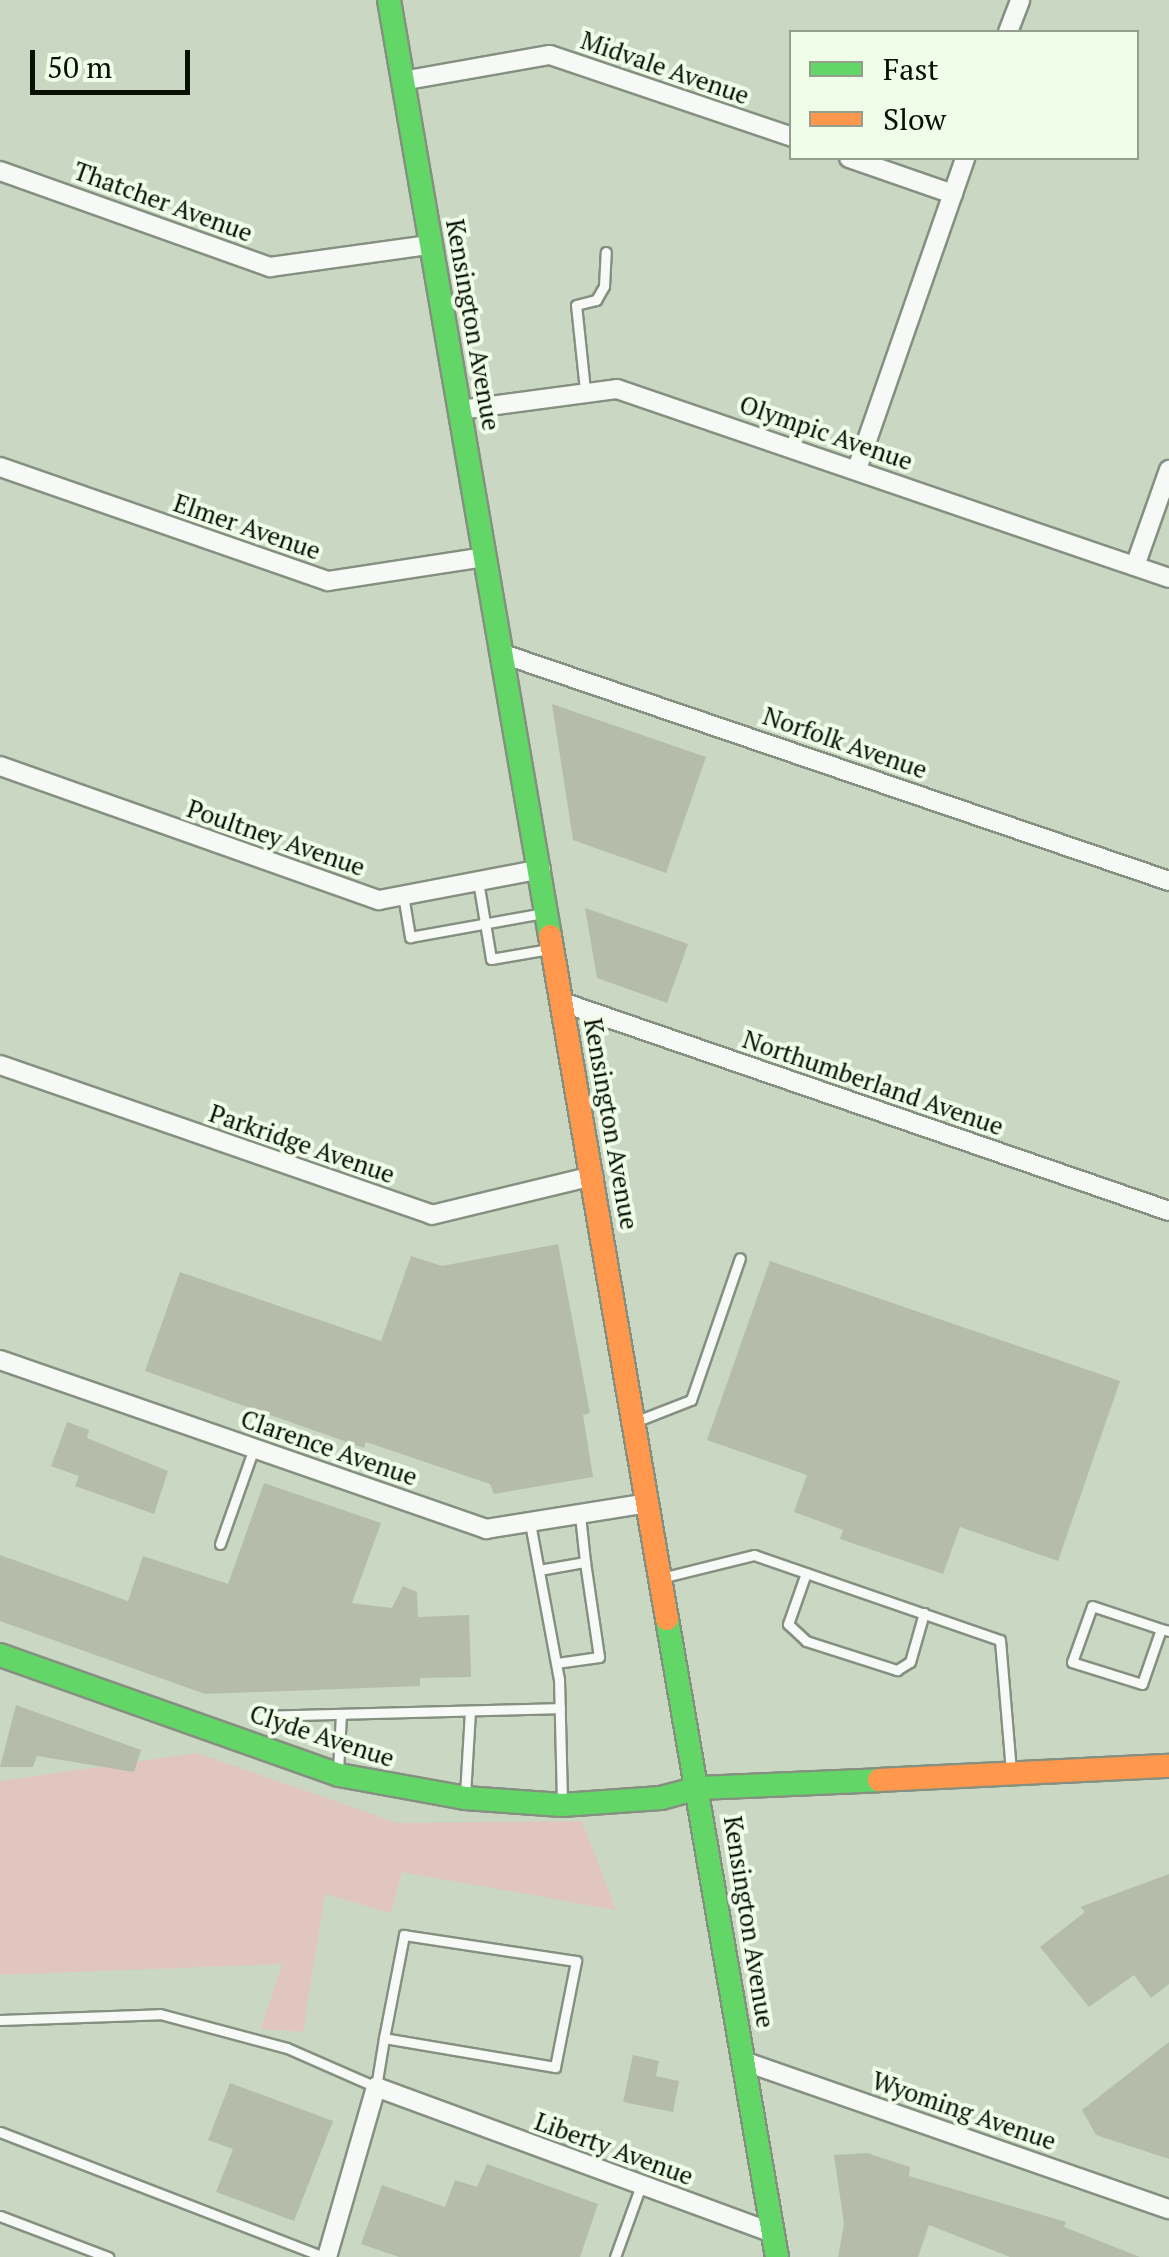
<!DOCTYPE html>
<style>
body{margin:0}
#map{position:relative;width:1169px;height:2257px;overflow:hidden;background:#cad8c3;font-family:"PT Serif",serif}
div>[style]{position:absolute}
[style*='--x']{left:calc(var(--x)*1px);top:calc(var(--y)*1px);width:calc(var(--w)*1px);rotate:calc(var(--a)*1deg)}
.green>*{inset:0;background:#e1c6bf}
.building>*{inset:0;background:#b5bcaa}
.roads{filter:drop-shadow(2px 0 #859080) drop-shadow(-2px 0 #859080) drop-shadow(0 2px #859080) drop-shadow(0 -2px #859080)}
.lane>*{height:9px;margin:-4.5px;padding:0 4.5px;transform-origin:4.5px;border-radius:4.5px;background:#f7f9f6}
.street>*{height:18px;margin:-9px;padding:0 9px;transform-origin:9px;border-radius:9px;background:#f7f9f6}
.fast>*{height:22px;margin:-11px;padding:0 11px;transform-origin:11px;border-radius:11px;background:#63d668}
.slow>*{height:22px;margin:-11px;padding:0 11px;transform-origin:11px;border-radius:11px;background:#ff974d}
span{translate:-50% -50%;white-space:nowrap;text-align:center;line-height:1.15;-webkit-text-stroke:8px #f0fde9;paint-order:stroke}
.street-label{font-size:25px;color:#081004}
.legend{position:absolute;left:789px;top:30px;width:350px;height:130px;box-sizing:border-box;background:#f0fde9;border:2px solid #939e8d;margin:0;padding:12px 18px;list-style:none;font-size:30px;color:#081004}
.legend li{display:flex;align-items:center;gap:20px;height:50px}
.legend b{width:50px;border:2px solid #939e8d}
.scale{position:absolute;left:30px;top:50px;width:160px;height:45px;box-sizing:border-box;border:5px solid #081004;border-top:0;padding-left:12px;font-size:30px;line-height:35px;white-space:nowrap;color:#081004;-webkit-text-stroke:8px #f0fde9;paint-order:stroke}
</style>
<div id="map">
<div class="green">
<div style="clip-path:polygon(197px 1753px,398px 1823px,582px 1821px,616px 1910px,402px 1872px,391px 1913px,325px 1894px,303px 2032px,261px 2029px,282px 1964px,0 1975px,0 1781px)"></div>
</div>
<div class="building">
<div style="clip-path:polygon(552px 704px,706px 757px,666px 873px,573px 840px)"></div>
<div style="clip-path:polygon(585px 908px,688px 944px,667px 1003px,597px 978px)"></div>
<div style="clip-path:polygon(558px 1244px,590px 1413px,583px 1415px,593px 1477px,494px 1494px,490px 1484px,366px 1442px,364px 1448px,145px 1371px,180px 1272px,381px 1341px,411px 1256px,442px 1266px)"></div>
<div style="clip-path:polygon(770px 1261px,1120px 1381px,1058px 1561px,960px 1527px,943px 1574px,840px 1539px,843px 1530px,794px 1512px,807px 1475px,707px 1440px)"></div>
<div style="clip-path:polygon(67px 1422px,89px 1430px,87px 1438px,168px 1471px,154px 1514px,75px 1486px,79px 1476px,51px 1466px)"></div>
<div style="clip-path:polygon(264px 1483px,381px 1523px,352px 1603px,392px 1608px,403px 1586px,417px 1592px,418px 1617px,469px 1615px,471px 1677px,420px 1678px,420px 1686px,205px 1694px,0 1621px,0 1555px,128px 1601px,143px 1556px,228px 1584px)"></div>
<div style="clip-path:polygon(16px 1705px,141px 1750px,134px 1772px,37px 1756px,33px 1767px,0 1767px)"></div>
<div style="clip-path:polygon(1169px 1874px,1169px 1984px,1151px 1998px,1134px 1975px,1089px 2007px,1040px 1947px,1085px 1912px,1080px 1907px)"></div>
<div style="clip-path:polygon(1169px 2042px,1169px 2159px,1096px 2135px,1082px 2110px)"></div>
<div style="clip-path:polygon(633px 2055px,659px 2061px,656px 2076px,679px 2081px,673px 2112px,623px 2102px)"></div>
<div style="clip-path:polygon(230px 2083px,333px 2121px,294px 2221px,216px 2192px,233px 2149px,208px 2140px)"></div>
<div style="clip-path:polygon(867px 2153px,910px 2167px,909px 2176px,1066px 2222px,1064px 2227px,1140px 2257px,1010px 2257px,929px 2225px,918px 2257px,838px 2257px,844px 2224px,834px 2155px)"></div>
<div style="clip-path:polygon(487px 2164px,598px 2204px,580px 2257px,399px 2257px,361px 2244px,382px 2185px,445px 2207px,455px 2180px,477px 2187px)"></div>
</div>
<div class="roads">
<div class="lane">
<div style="--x:585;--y:390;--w:85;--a:-96"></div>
<div style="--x:576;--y:305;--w:21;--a:-14"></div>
<div style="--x:596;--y:300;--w:16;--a:-60"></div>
<div style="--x:604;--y:286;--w:34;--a:-87"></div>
<div style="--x:478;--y:881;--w:79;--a:80.5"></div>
<div style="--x:491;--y:959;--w:59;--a:-9.8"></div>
<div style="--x:403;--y:895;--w:43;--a:80.5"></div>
<div style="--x:410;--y:937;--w:135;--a:-10.2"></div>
<div style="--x:637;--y:1421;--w:58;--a:-21.3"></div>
<div style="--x:691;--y:1400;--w:150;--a:-71"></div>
<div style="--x:580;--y:1515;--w:47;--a:83.9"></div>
<div style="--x:530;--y:1523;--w:159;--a:79.5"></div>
<div style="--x:559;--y:1679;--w:124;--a:88.6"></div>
<div style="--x:220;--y:1544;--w:102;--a:-70.5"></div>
<div style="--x:539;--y:1570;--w:47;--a:-9.9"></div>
<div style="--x:585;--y:1562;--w:96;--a:81.6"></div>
<div style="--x:599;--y:1657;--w:42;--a:171.9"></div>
<div style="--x:806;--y:1573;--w:54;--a:109.4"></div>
<div style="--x:788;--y:1624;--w:25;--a:43"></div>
<div style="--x:806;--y:1641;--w:96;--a:17.7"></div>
<div style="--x:897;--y:1670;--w:15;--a:-32"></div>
<div style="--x:910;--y:1662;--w:51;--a:-74.1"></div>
<div style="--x:665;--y:1577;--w:92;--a:-13.9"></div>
<div style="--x:754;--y:1555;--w:260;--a:19.1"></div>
<div style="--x:1000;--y:1640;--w:132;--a:85.2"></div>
<div style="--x:1161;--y:1629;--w:58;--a:109.1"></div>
<div style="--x:1142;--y:1684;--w:73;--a:-162.6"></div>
<div style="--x:1072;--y:1662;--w:59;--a:-70.3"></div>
<div style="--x:1092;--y:1606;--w:73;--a:18.4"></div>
<div style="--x:1161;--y:1629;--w:8;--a:14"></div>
<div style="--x:262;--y:1716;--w:298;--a:-1.5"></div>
<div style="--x:338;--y:1771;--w:57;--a:-87"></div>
<div style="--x:465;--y:1795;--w:84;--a:-86.6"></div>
<div style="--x:0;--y:2020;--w:160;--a:-2.1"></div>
<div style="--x:160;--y:2014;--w:131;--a:15"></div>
<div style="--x:287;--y:2048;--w:97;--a:23.7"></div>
<div style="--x:376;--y:2087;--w:50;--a:-80.7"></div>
<div style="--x:384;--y:2038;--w:105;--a:-79"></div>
<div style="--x:404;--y:1935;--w:174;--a:8.6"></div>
<div style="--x:576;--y:1961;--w:108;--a:101.2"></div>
<div style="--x:555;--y:2067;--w:173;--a:-170.4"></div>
<div style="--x:0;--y:2132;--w:347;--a:21.1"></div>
<div style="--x:0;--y:2216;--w:116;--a:20.8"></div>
<div style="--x:615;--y:2257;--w:77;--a:-70.1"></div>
</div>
<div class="street">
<div style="--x:1008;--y:32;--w:34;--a:-69"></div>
<div style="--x:402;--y:81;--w:150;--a:-10"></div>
<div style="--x:550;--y:55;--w:256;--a:18.7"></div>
<div style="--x:849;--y:158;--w:110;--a:19.1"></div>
<div style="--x:0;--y:171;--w:287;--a:19.6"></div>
<div style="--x:270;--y:267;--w:161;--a:-7.9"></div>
<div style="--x:460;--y:410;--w:158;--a:-7.6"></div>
<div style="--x:617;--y:389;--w:583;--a:18.9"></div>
<div style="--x:0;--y:467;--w:347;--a:19.2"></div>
<div style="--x:328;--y:581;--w:159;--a:-8.7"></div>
<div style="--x:857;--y:469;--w:329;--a:-70.8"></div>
<div style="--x:1135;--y:566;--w:102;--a:-70.5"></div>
<div style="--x:503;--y:654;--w:704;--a:18.82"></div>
<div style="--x:0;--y:766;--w:402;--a:19.5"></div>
<div style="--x:379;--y:900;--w:165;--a:-10.8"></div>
<div style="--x:562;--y:1002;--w:642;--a:19"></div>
<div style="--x:0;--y:1065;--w:457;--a:19.1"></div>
<div style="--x:432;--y:1215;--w:166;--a:-13.6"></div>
<div style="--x:0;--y:1360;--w:515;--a:19.17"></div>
<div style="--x:486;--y:1529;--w:164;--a:-9.1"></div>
<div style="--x:743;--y:2061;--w:451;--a:19.2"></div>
<div style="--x:327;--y:2257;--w:177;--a:-73.9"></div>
<div style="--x:376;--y:2087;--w:423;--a:20.2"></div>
</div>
<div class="fast">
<div style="--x:389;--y:0;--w:950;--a:80.24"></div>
<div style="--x:667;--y:1619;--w:647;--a:80.22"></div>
<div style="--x:0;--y:1655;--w:360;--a:19.5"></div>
<div style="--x:339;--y:1775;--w:128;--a:10.3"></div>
<div style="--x:465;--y:1798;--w:97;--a:4.1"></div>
<div style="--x:562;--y:1805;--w:99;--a:-4"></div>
<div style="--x:661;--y:1798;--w:39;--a:-15"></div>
<div style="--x:699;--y:1788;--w:180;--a:-2.5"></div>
</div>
<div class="slow">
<div style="--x:550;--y:936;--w:693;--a:80.28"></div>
<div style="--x:879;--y:1780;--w:290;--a:-2.8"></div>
</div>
</div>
<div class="street-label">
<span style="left:665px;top:68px;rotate:19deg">Midvale Avenue</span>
<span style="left:163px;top:202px;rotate:20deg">Thatcher Avenue</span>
<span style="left:473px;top:325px;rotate:80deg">Kensington Avenue</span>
<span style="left:826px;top:433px;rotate:19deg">Olympic Avenue</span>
<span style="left:247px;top:527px;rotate:19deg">Elmer Avenue</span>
<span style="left:845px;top:743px;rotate:19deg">Norfolk Avenue</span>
<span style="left:276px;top:838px;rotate:19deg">Poultney Avenue</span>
<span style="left:873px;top:1083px;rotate:19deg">Northumberland Avenue</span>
<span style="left:611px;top:1124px;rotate:80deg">Kensington Avenue</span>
<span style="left:302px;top:1144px;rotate:19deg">Parkridge Avenue</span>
<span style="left:329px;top:1448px;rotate:19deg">Clarence Avenue</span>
<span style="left:322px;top:1736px;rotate:18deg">Clyde Avenue</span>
<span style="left:749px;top:1922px;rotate:81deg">Kensington Avenue</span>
<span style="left:964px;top:2111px;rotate:19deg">Wyoming Avenue</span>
<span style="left:614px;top:2149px;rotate:20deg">Liberty Avenue</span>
</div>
<ul class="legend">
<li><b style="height:12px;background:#63d668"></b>Fast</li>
<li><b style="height:12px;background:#ff974d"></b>Slow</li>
</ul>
<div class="scale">50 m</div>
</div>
